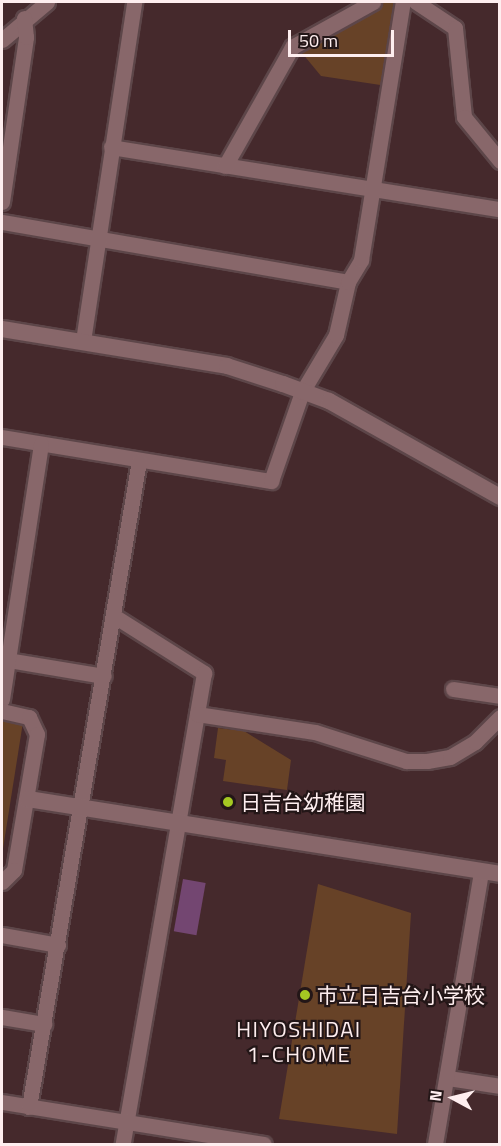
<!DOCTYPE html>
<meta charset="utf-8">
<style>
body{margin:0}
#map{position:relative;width:501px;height:1146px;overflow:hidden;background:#45292c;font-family:"Titillium Web","Noto Sans JP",sans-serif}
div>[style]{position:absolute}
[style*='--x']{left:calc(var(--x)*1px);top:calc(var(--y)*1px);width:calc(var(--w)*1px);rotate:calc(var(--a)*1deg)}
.green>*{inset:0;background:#674227}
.water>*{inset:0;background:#734671;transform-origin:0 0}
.roads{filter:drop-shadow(2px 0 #5d4649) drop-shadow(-2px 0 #5d4649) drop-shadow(0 2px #5d4649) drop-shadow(0 -2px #5d4649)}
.minor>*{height:15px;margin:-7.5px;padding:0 7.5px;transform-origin:7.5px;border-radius:7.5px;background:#88676a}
.tertiary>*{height:16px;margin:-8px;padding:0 8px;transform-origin:8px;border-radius:8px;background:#88676a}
.dots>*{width:16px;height:16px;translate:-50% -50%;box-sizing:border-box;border:3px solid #231617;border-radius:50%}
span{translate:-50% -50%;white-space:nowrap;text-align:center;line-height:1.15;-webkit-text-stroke:4.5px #231617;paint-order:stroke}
.poi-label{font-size:21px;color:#feeeef}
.left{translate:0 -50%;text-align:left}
.neighbourhood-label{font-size:22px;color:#feeeef;letter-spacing:1.5px}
.frame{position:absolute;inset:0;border:3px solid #feeeef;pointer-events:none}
.north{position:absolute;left:423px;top:1068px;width:60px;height:60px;-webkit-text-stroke:4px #231617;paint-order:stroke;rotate:277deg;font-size:16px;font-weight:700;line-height:24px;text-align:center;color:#feeeef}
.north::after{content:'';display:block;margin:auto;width:21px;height:27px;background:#feeeef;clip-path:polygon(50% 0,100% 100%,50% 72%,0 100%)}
.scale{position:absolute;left:288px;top:30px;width:106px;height:27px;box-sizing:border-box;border:3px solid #feeeef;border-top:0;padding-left:8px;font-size:18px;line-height:21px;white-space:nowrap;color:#feeeef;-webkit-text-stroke:4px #231617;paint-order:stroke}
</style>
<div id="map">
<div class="green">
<div style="clip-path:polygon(378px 2px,401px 2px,387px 86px,321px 76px,302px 53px,303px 39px)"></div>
<div style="clip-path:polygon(2px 718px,23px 722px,2px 855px)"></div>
<div style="clip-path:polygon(218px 728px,244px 731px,291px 760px,287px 790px,223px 781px,226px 760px,214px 758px)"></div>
<div style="clip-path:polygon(318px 884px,411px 913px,397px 1134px,279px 1119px)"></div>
</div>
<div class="water">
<div style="left:183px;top:879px;width:23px;height:53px;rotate:10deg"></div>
</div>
<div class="roads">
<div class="minor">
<div style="--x:416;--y:2;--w:47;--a:33.7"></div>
<div style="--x:455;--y:28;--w:89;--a:84.2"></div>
<div style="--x:464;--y:117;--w:57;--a:50.7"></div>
<div style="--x:2;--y:40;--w:59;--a:-40.2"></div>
<div style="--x:111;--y:147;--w:394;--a:9.1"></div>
<div style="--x:225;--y:166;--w:137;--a:-60.6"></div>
<div style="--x:292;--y:47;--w:93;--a:-29.1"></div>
<div style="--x:2;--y:202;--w:167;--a:-81.7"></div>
<div style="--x:26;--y:37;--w:19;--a:-96"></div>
<div style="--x:2;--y:222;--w:351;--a:9.8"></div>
<div style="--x:83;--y:341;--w:343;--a:-81.4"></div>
<div style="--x:2;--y:437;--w:273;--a:9.3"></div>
<div style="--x:271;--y:481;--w:94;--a:-70.8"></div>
<div style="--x:302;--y:392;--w:66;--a:-59.2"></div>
<div style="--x:336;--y:335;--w:54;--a:-77.2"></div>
<div style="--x:348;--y:282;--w:26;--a:-59"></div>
<div style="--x:361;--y:260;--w:261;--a:-80.8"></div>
<div style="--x:114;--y:616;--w:107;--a:32.3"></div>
<div style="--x:204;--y:673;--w:478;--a:99.8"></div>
<div style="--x:2;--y:659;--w:103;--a:9.5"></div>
<div style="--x:453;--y:689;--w:48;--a:8.5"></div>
<div style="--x:2;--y:699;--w:258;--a:-81.3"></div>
<div style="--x:2;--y:711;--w:28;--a:13"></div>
<div style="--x:29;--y:717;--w:19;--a:65"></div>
<div style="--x:37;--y:734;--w:138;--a:99.6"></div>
<div style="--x:14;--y:870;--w:17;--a:135"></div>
<div style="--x:197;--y:714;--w:119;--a:8.7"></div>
<div style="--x:315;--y:732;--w:96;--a:17.7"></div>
<div style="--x:406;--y:761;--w:21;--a:0"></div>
<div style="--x:427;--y:761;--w:23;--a:-10"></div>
<div style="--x:450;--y:757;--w:29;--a:-31"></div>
<div style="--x:475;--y:742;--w:35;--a:-45"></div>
<div style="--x:2;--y:935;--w:57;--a:10.1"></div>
<div style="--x:2;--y:1017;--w:43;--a:9.5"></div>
<div style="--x:448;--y:1078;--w:53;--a:8.7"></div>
<div style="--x:2;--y:1102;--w:265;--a:9.1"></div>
<div style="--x:29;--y:1107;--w:655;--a:-80.34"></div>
<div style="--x:435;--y:1144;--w:277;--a:-80.4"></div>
</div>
<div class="tertiary">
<div style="--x:2;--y:329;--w:228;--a:9.3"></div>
<div style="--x:227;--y:366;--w:59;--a:17.8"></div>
<div style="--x:283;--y:384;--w:49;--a:20.3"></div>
<div style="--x:329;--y:401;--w:196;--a:29.3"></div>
<div style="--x:28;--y:799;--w:478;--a:9"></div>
</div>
</div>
<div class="dots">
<div style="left:228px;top:802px;background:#a5c822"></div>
<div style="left:305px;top:995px;background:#a5c822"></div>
</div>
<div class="poi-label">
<span class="left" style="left:240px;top:802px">日吉台幼稚園</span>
<span class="left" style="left:317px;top:995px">市立日吉台小学校</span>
</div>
<div class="neighbourhood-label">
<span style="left:299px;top:1042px">HIYOSHIDAI<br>1-CHOME</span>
</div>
<div class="frame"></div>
<div class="north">N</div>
<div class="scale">50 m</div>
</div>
